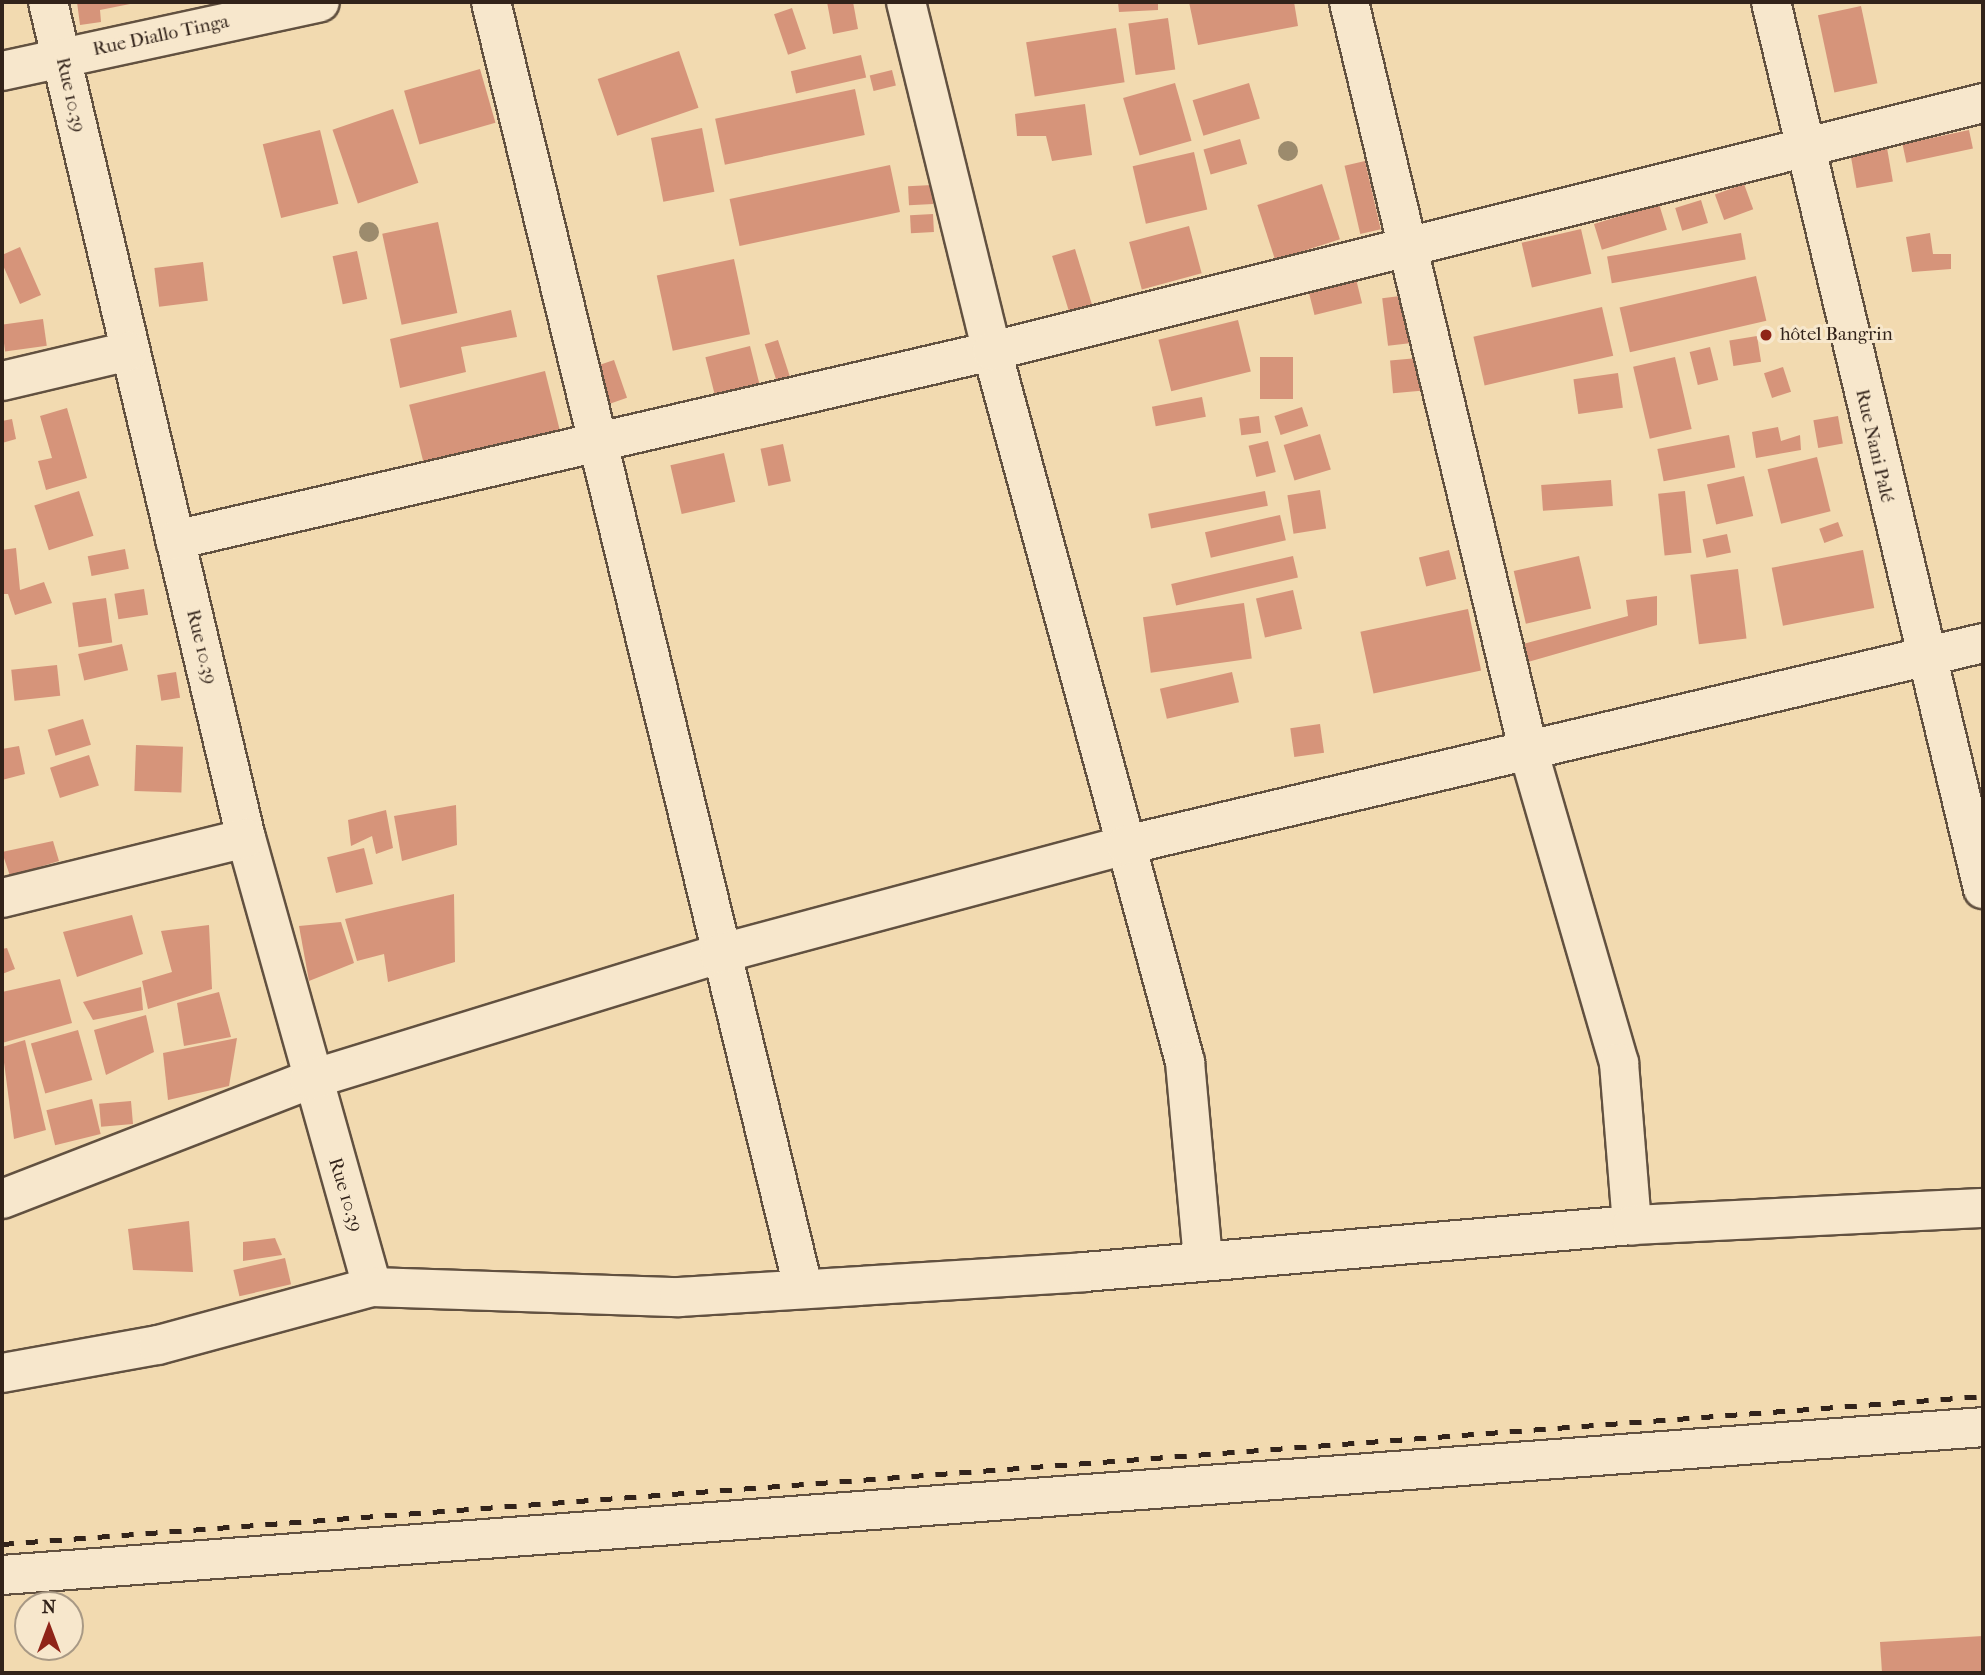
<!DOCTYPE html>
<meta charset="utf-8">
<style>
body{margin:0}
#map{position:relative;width:1985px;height:1675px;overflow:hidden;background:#f2dab0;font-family:"IM FELL French Canon",serif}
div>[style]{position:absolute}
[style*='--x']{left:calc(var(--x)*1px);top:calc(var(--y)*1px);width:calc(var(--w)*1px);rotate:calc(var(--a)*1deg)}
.building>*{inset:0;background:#d6947a;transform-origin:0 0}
.roads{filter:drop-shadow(2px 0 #625140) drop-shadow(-2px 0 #625140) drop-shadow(0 2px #625140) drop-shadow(0 -2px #625140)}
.minor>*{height:38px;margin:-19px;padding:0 19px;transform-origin:19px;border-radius:19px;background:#f7e7cc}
.rail>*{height:5px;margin-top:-2.5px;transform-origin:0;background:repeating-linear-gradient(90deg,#32231a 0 12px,transparent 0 24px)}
.trees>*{width:20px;height:20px;margin:-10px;border-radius:50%;background:#9c8b6d}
.dots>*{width:19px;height:19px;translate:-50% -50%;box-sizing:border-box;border:4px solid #f7e7cc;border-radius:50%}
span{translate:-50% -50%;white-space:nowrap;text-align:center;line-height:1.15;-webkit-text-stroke:6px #f7e7cc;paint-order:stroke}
.street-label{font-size:19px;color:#32231a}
.poi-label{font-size:19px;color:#32231a}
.left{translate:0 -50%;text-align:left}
.frame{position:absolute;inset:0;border:4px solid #32231a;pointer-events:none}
.north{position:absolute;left:14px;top:1591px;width:70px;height:70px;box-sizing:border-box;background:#f7e7cc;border:2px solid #a89985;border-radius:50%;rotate:0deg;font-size:19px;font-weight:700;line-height:28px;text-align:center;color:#32231a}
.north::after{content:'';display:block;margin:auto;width:24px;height:32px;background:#8f2418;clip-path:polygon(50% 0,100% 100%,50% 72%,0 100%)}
</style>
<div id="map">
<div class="building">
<div style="clip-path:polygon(77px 2px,135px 2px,135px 3px,100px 10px,101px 22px,80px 25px)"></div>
<div style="clip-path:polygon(827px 2px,853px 2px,858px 29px,833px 34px)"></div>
<div style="clip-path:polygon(1118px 2px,1158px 2px,1158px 10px,1119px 12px)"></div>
<div style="clip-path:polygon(1189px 2px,1294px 2px,1298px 26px,1198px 45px)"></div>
<div style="left:1861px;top:6px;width:79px;height:44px;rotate:78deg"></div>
<div style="left:792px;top:8px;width:43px;height:19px;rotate:71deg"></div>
<div style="left:1168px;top:18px;width:52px;height:40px;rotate:82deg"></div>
<div style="left:1116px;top:28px;width:55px;height:91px;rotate:81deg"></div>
<div style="left:679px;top:51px;width:60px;height:86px;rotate:71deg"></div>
<div style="left:861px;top:55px;width:23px;height:72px;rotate:77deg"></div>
<div style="left:480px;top:69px;width:56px;height:79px;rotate:74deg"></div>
<div style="left:892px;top:70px;width:16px;height:23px;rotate:76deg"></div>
<div style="left:1175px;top:83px;width:60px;height:54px;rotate:74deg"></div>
<div style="left:1249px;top:83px;width:37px;height:59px;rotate:73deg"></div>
<div style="left:855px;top:89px;width:47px;height:143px;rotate:78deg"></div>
<div style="clip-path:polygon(1085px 104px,1092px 155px,1052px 161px,1046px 136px,1017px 136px,1015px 114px)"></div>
<div style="left:393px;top:109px;width:78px;height:64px;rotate:71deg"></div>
<div style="left:702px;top:128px;width:65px;height:52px;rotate:79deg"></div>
<div style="left:320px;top:130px;width:76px;height:59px;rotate:76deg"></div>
<div style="left:1969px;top:130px;width:19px;height:68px;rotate:78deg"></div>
<div style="left:1240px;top:139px;width:26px;height:38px;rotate:74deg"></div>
<div style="left:1887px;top:148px;width:34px;height:37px;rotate:80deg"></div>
<div style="left:1194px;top:152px;width:59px;height:63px;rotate:77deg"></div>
<div style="left:1365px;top:161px;width:70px;height:21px;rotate:77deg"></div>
<div style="left:890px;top:165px;width:48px;height:164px;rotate:78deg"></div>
<div style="left:1322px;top:184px;width:58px;height:68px;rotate:72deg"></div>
<div style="left:1744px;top:184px;width:27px;height:31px;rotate:70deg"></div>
<div style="left:932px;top:185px;width:19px;height:24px;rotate:87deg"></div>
<div style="left:1701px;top:200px;width:24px;height:27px;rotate:73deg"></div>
<div style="left:1659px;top:204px;width:27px;height:68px;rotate:73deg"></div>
<div style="left:933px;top:214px;width:18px;height:23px;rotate:87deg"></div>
<div style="left:438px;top:222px;width:93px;height:57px;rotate:78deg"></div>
<div style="left:1189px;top:226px;width:49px;height:62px;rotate:75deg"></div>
<div style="left:1581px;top:229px;width:46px;height:61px;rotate:77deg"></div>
<div style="left:1741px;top:233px;width:27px;height:136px;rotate:80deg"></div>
<div style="clip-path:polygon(1930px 233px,1933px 254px,1951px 254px,1951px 269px,1912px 272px,1906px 237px)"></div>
<div style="clip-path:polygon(20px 247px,41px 295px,20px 304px,2px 263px,2px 255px)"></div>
<div style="left:1075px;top:249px;width:58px;height:24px;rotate:73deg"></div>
<div style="left:357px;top:251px;width:49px;height:25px;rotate:78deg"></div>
<div style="left:734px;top:259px;width:77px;height:79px;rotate:78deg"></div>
<div style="left:203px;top:262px;width:39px;height:49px;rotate:83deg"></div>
<div style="left:1756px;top:276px;width:46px;height:140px;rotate:77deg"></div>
<div style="left:1356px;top:279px;width:25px;height:49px;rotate:76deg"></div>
<div style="left:1408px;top:295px;width:48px;height:26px;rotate:83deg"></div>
<div style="left:1602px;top:307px;width:50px;height:132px;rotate:77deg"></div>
<div style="clip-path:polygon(511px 310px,517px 337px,461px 347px,466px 372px,400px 388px,390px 339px)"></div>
<div style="left:43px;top:319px;width:27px;height:42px;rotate:82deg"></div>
<div style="left:1238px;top:320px;width:53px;height:82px;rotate:76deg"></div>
<div style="left:1757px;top:336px;width:26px;height:28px;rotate:81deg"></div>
<div style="left:778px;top:340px;width:41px;height:14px;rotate:72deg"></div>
<div style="left:750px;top:346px;width:46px;height:46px;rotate:76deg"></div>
<div style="left:1710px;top:347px;width:34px;height:21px;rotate:76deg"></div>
<div style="left:1260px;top:357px;width:33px;height:42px"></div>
<div style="left:1675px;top:357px;width:74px;height:43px;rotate:77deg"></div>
<div style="left:1418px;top:358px;width:33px;height:28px;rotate:85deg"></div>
<div style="left:614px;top:360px;width:40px;height:28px;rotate:71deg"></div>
<div style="left:1783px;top:367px;width:26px;height:20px;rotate:72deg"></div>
<div style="left:545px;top:371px;width:72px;height:140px;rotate:76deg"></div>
<div style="left:1618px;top:373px;width:35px;height:45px;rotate:82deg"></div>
<div style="left:1202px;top:397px;width:20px;height:51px;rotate:79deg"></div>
<div style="left:1302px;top:407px;width:20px;height:29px;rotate:72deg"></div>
<div style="clip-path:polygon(67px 408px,87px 478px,46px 490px,38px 461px,52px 458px,40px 416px)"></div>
<div style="left:1259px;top:416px;width:17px;height:20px;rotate:83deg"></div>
<div style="left:1838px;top:416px;width:28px;height:25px;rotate:80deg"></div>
<div style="clip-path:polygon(12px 419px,16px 439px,2px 443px,2px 421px)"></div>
<div style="clip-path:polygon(1778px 427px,1781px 441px,1800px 435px,1801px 450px,1756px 458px,1752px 432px)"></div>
<div style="left:1320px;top:434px;width:37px;height:38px;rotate:73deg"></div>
<div style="left:1729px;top:435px;width:33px;height:73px;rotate:79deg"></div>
<div style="left:1268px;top:441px;width:32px;height:20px;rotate:76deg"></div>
<div style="left:783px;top:444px;width:38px;height:23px;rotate:78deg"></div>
<div style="left:724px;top:453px;width:50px;height:55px;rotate:77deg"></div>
<div style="left:1817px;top:457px;width:56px;height:51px;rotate:76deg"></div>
<div style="left:1744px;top:476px;width:41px;height:38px;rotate:77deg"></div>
<div style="left:1611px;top:480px;width:26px;height:70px;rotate:86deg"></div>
<div style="left:1320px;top:490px;width:39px;height:33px;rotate:81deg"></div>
<div style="left:79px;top:491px;width:47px;height:47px;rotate:72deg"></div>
<div style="left:1265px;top:491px;width:15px;height:119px;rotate:79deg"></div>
<div style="left:1685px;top:491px;width:62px;height:27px;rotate:84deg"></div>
<div style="left:1280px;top:515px;width:26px;height:77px;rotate:77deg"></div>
<div style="left:1838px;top:522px;width:15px;height:20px;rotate:70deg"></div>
<div style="left:1727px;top:534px;width:19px;height:25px;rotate:78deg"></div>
<div style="clip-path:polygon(16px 548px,20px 590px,44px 582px,52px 603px,15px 615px,8px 594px,2px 594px,2px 550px)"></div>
<div style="left:125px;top:549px;width:20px;height:38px;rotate:79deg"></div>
<div style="left:1449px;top:550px;width:30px;height:31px;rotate:76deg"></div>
<div style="left:1863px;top:550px;width:59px;height:93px;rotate:79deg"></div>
<div style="left:1293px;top:556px;width:22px;height:125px;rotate:77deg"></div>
<div style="left:1579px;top:556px;width:54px;height:67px;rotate:77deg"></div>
<div style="left:1738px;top:569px;width:70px;height:48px;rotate:83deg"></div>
<div style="left:144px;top:589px;width:26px;height:30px;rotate:81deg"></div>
<div style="left:1293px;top:590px;width:40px;height:38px;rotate:77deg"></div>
<div style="clip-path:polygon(1657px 596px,1657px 625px,1528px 662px,1523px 644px,1628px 616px,1626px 600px)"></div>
<div style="left:106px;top:598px;width:45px;height:34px;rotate:82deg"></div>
<div style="left:1244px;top:603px;width:56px;height:102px;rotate:82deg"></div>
<div style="left:1468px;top:609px;width:63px;height:110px;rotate:78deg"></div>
<div style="left:122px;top:644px;width:27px;height:45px;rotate:77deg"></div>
<div style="left:57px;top:665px;width:31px;height:46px;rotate:84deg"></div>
<div style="left:176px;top:672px;width:26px;height:19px;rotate:81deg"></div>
<div style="left:1232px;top:672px;width:31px;height:74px;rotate:77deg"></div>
<div style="left:83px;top:719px;width:27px;height:37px;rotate:73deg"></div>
<div style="left:1320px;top:724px;width:29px;height:30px;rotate:82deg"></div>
<div style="left:136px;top:745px;width:47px;height:46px;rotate:2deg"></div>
<div style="clip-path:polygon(19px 746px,25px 774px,2px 780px,2px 749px)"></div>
<div style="left:89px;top:755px;width:32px;height:41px;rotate:72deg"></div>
<div style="clip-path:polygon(456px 805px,457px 845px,402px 861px,394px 816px)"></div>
<div style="clip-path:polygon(386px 810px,393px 848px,376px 854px,372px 836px,351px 846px,348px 820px)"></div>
<div style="clip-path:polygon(53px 841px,59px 861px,10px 876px,2px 852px)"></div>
<div style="left:364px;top:848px;width:37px;height:38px;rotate:76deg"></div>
<div style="clip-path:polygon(454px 894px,455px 962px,388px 982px,384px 954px,357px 961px,345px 919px)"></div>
<div style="clip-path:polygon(132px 915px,143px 954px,77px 977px,63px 932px)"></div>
<div style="clip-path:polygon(341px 922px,354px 963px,309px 981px,299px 926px)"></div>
<div style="clip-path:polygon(209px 925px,212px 989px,148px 1009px,142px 981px,172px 972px,161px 931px)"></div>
<div style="clip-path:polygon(7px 948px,15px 969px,2px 974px,2px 949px)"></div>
<div style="clip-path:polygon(60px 979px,72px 1023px,2px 1043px,2px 992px)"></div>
<div style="clip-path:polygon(141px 987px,143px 1010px,93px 1020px,83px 1002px)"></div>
<div style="clip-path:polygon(219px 992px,231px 1037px,184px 1046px,177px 1003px)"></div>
<div style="clip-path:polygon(146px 1015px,154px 1052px,106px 1075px,94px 1030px)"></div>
<div style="left:78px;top:1030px;width:52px;height:49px;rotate:74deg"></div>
<div style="clip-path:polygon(237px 1038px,229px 1086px,168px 1100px,163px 1053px)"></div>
<div style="clip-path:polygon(25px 1040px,46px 1130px,14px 1139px,2px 1047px)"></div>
<div style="left:92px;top:1099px;width:36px;height:47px;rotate:76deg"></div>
<div style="left:131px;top:1101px;width:23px;height:32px;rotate:85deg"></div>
<div style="clip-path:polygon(189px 1221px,193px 1272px,133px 1270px,128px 1229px)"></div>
<div style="clip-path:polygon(275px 1238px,282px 1255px,243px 1261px,243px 1242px)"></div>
<div style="left:285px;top:1258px;width:27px;height:53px;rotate:77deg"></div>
<div style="clip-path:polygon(1983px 1636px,1983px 1673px,1882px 1673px,1880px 1642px)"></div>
</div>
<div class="roads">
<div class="minor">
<div style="--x:48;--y:2;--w:859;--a:76.68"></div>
<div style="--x:246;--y:838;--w:466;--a:74.3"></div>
<div style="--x:491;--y:2;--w:1322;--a:76.35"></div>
<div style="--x:906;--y:2;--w:359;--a:76.2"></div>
<div style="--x:992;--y:351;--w:737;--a:74.81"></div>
<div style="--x:1185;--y:1062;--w:199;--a:84.8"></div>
<div style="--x:1349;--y:2;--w:772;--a:76.52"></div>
<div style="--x:1529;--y:753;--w:323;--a:73.8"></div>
<div style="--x:1619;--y:1063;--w:163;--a:85.4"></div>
<div style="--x:1771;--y:2;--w:912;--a:76.56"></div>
<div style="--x:2;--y:71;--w:325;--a:-12.2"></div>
<div style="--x:2;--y:381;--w:130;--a:-13.3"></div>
<div style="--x:175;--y:540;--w:839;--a:-13.03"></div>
<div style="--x:992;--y:351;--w:1022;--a:-14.05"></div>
<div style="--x:2;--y:898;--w:251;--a:-13.8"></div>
<div style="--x:2;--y:1199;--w:329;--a:-21.2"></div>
<div style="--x:309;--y:1080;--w:429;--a:-17.1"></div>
<div style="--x:719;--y:954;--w:421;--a:-15"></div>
<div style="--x:1126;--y:845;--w:880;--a:-13.26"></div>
<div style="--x:2;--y:1373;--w:158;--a:-10.2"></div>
<div style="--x:158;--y:1345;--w:222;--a:-15.2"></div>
<div style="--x:372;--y:1287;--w:307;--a:1.9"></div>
<div style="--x:679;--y:1297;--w:406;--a:-3.5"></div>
<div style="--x:1084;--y:1272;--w:550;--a:-4.9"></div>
<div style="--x:1632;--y:1225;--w:351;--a:-2.8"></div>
<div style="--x:2;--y:1575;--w:1987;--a:-4.27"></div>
</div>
</div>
<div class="rail">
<div style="--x:2;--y:1544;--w:1987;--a:-4.27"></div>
</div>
<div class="trees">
<div style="left:1288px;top:151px"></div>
<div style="left:369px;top:232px"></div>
</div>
<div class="dots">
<div style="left:1766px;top:335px;background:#8f2418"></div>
</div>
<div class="street-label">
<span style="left:161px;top:36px;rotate:-12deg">Rue Diallo Tinga</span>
<span style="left:70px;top:95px;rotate:77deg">Rue 10.39</span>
<span style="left:1874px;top:446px;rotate:77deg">Rue Nani Palé</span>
<span style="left:201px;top:647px;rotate:76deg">Rue 10.39</span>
<span style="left:345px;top:1195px;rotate:73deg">Rue 10.39</span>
</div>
<div class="poi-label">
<span class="left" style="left:1780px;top:335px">hôtel Bangrin</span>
</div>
<div class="frame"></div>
<div class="north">N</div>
</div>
